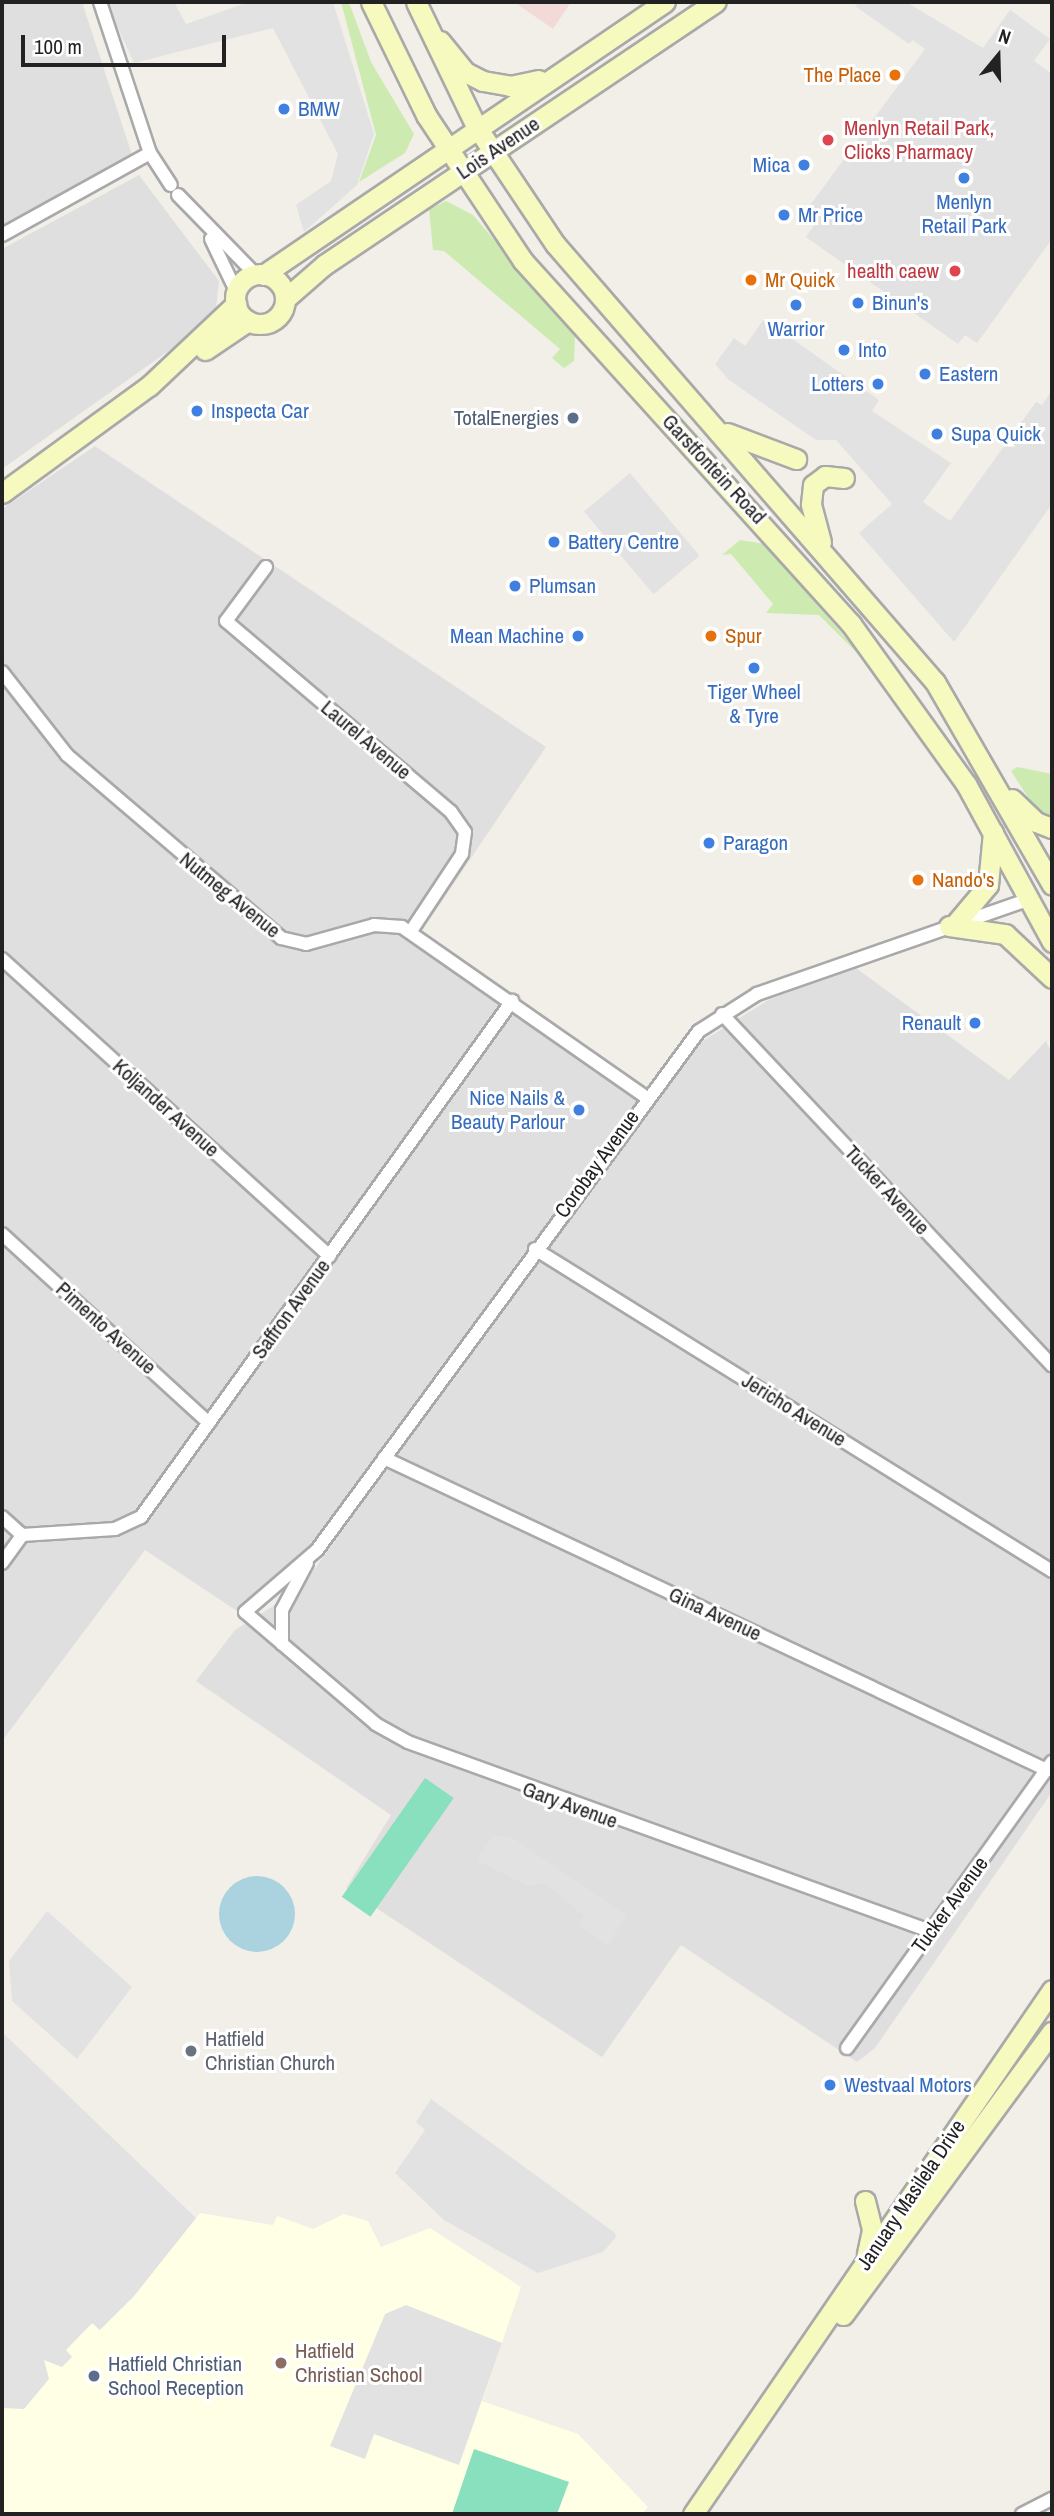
<!DOCTYPE html>
<style>
body{margin:0}
#map{position:relative;width:1054px;height:2516px;overflow:hidden;background:#f2efe9;font-family:"Archivo Narrow",sans-serif}
div>[style]{position:absolute}
[style*='--x']{left:calc(var(--x)*1px);top:calc(var(--y)*1px);width:calc(var(--w)*1px);rotate:calc(var(--a)*1deg)}
.residential>*{inset:0;background:#e0dfdf}
.commercial>*{inset:0;background:#f2dad9}
.education>*{inset:0;background:#ffffe5}
.grass>*{inset:0;background:#cdebb0}
.pitch>*{inset:0;background:#88e0be;transform-origin:0 0}
.parking>*{inset:0;background:#e2e2e2;transform-origin:0 0}
.water>*{inset:0;background:#aad3df}
.round{border-radius:50%}
.roads{filter:drop-shadow(2px 0 #a9a9a9) drop-shadow(-2px 0 #a9a9a9) drop-shadow(0 2px #a9a9a9) drop-shadow(0 -2px #a9a9a9)}
.street>*{height:12px;margin:-6px;padding:0 6px;transform-origin:6px;border-radius:6px;background:#fff}
.secondary>*{height:19px;margin:-9.5px;padding:0 9.5px;transform-origin:9.5px;border-radius:9.5px;background:#f7fabf}
.secondary>.ring{margin:-9.5px;padding:0;box-sizing:content-box;background:none;border:19px solid #f7fabf;border-radius:50%}
.dots>*{width:19px;height:19px;translate:-50% -50%;box-sizing:border-box;border:4px solid #fff;border-radius:50%}
span{translate:-50% -50%;white-space:nowrap;text-align:center;line-height:1.15;-webkit-text-stroke:6px #fff;paint-order:stroke}
.food-label{font-size:21px;color:#c56008}
.right{translate:-100% -50%;text-align:right}
.left{translate:0 -50%;text-align:left}
.shop-label{font-size:21px;color:#366cbe}
.health-label{font-size:21px;color:#be3a42}
.street-label{font-size:21px;color:#222}
.service-label{font-size:21px;color:#4e5e75}
.worship-label{font-size:21px;color:#5b616d}
.education-label{font-size:21px;color:#785e54}
.frame{position:absolute;inset:0;border:4px solid #222;pointer-events:none}
.north{position:absolute;left:963px;top:21px;width:70px;height:70px;-webkit-text-stroke:5px #fff;paint-order:stroke;rotate:19deg;font-size:19px;font-weight:700;line-height:28px;text-align:center;color:#222}
.north::after{content:'';display:block;margin:auto;width:24px;height:32px;background:#222;clip-path:polygon(50% 0,100% 100%,50% 72%,0 100%)}
.scale{position:absolute;left:21px;top:35px;width:205px;height:32px;box-sizing:border-box;border:4px solid #222;border-top:0;padding-left:9px;font-size:21px;line-height:24px;white-space:nowrap;color:#222;-webkit-text-stroke:5px #fff;paint-order:stroke}
</style>
<div id="map">
<div class="residential">
<div style="clip-path:polygon(2px 2px,82px 2px,132px 155px,2px 226px)"></div>
<div style="clip-path:polygon(139px 175px,219px 281px,215px 318px,2px 469px,2px 249px)"></div>
<div style="clip-path:polygon(95px 446px,546px 747px,419px 935px,644px 1105px,307px 1567px,243px 1615px,145px 1550px,2px 1741px,2px 509px)"></div>
<div style="clip-path:polygon(856px 968px,1009px 1080px,1046px 1041px,1052px 1054px,1052px 1792px,875px 2048px,857px 2062px,681px 1945px,602px 2057px,346px 1888px,391px 1815px,196px 1681px,235px 1630px,300px 1589px,693px 1047px,770px 999px)"></div>
</div>
<div class="commercial">
<div style="clip-path:polygon(514px 2px,571px 2px,553px 29px)"></div>
</div>
<div class="education">
<div style="clip-path:polygon(200px 2213px,273px 2225px,277px 2216px,313px 2229px,344px 2214px,368px 2221px,381px 2247px,430px 2228px,521px 2287px,482px 2401px,578px 2434px,648px 2507px,642px 2514px,2px 2514px,2px 2278px,65px 2350px,93px 2323px,99px 2330px,134px 2296px)"></div>
</div>
<div class="grass">
<div style="clip-path:polygon(341px 2px,350px 5px,371px 62px,414px 134px,405px 153px,359px 182px,376px 135px)"></div>
<div style="clip-path:polygon(446px 201px,473px 215px,575px 335px,574px 361px,564px 368px,552px 358px,560px 349px,444px 251px,433px 250px,429px 209px)"></div>
<div style="clip-path:polygon(740px 540px,765px 544px,870px 666px,819px 615px,766px 613px,773px 604px,731px 554px,722px 555px)"></div>
<div style="clip-path:polygon(1017px 767px,1052px 774px,1052px 817px,1037px 811px,1011px 771px)"></div>
</div>
<div class="pitch">
<div style="left:425px;top:1778px;width:35px;height:145px;rotate:35deg"></div>
<div style="clip-path:polygon(474px 2449px,569px 2482px,557px 2514px,452px 2514px)"></div>
</div>
<div class="parking">
<div style="clip-path:polygon(174px 2px,186px 24px,249px 2px,333px 2px,374px 134px,357px 185px,304px 232px,296px 205px,331px 181px,338px 154px,273px 28px,134px 63px,107px 4px)"></div>
<div style="clip-path:polygon(858px 2px,906px 2px,983px 48px,1010px 10px,1050px 39px,1034px 61px,1052px 74px,1052px 239px,977px 343px,965px 335px,958px 344px,806px 237px,817px 221px,805px 212px,925px 49px,913px 40px,909px 44px,855px 6px)"></div>
<div style="clip-path:polygon(764px 319px,879px 400px,872px 411px,951px 463px,923px 502px,950px 521px,1036px 402px,1042px 405px,1052px 390px,1052px 504px,954px 642px,859px 533px,892px 504px,836px 440px,816px 440px,729px 380px,715px 364px,734px 338px,745px 346px)"></div>
<div style="left:630px;top:473px;width:108px;height:60px;rotate:50deg"></div>
<div style="clip-path:polygon(494px 1835px,513px 1838px,627px 1915px,607px 1946px,579px 1926px,584px 1916px,545px 1883px,528px 1886px,476px 1860px)"></div>
<div style="clip-path:polygon(47px 1911px,132px 1987px,77px 2059px,12px 2001px,9px 1961px)"></div>
<div style="clip-path:polygon(2px 2032px,196px 2218px,134px 2296px,100px 2330px,92px 2323px,66px 2350px,72px 2357px,62px 2367px,44px 2360px,49px 2379px,24px 2409px,2px 2408px)"></div>
<div style="clip-path:polygon(431px 2099px,615px 2233px,616px 2237px,603px 2252px,538px 2273px,444px 2220px,395px 2173px,425px 2130px,416px 2122px)"></div>
<div style="clip-path:polygon(406px 2305px,502px 2343px,459px 2465px,374px 2434px,365px 2459px,330px 2446px,385px 2314px)"></div>
</div>
<div class="water">
<div class="round" style="left:219px;top:1876px;width:76px;height:76px"></div>
</div>
<div class="roads">
<div class="street">
<div style="--x:100;--y:2;--w:159;--a:71.7"></div>
<div style="--x:150;--y:153;--w:38;--a:57"></div>
<div style="--x:178;--y:195;--w:112;--a:45.7"></div>
<div style="--x:2;--y:235;--w:169;--a:-29"></div>
<div style="--x:211;--y:239;--w:58;--a:64.3"></div>
<div style="--x:266;--y:567;--w:67;--a:126.5"></div>
<div style="--x:226;--y:621;--w:295;--a:40.3"></div>
<div style="--x:451;--y:812;--w:24;--a:55"></div>
<div style="--x:465;--y:832;--w:22;--a:98"></div>
<div style="--x:462;--y:854;--w:92;--a:123.5"></div>
<div style="--x:2;--y:672;--w:105;--a:51.9"></div>
<div style="--x:67;--y:755;--w:282;--a:40.5"></div>
<div style="--x:281;--y:938;--w:26;--a:13"></div>
<div style="--x:306;--y:944;--w:71;--a:-15.6"></div>
<div style="--x:374;--y:925;--w:28;--a:4"></div>
<div style="--x:402;--y:927;--w:297;--a:34.9"></div>
<div style="--x:2;--y:959;--w:442;--a:42.2"></div>
<div style="--x:722;--y:1014;--w:482;--a:46.8"></div>
<div style="--x:2;--y:1234;--w:280;--a:42.4"></div>
<div style="--x:535;--y:1249;--w:609;--a:31.92"></div>
<div style="--x:384;--y:1458;--w:733;--a:25.2"></div>
<div style="--x:2;--y:1517;--w:27;--a:42"></div>
<div style="--x:22;--y:1535;--w:93;--a:-3.7"></div>
<div style="--x:115;--y:1529;--w:29;--a:-25"></div>
<div style="--x:141;--y:1517;--w:636;--a:-54.28"></div>
<div style="--x:2;--y:1563;--w:34;--a:-54"></div>
<div style="--x:282;--y:1644;--w:34;--a:-90"></div>
<div style="--x:282;--y:1610;--w:53;--a:-62"></div>
<div style="--x:930;--y:1931;--w:555;--a:-160.1"></div>
<div style="--x:408;--y:1742;--w:37;--a:-151"></div>
<div style="--x:376;--y:1724;--w:172;--a:-139.5"></div>
<div style="--x:245;--y:1612;--w:95;--a:-40.7"></div>
<div style="--x:317;--y:1550;--w:644;--a:-53.65"></div>
<div style="--x:699;--y:1031;--w:69;--a:-32.5"></div>
<div style="--x:757;--y:994;--w:289;--a:-19.2"></div>
<div style="--x:847;--y:2048;--w:352;--a:-54.4"></div>
<div style="--x:1022;--y:2514;--w:34;--a:-27"></div>
</div>
<div class="secondary">
<div style="--x:371;--y:2;--w:126;--a:64"></div>
<div style="--x:426;--y:115;--w:175;--a:56.4"></div>
<div style="--x:523;--y:261;--w:489;--a:47.9"></div>
<div style="--x:851;--y:624;--w:197;--a:54.3"></div>
<div style="--x:966;--y:784;--w:180;--a:61.4"></div>
<div style="--x:416;--y:2;--w:138;--a:64.2"></div>
<div style="--x:476;--y:126;--w:142;--a:56.2"></div>
<div style="--x:555;--y:244;--w:580;--a:49.06"></div>
<div style="--x:935;--y:682;--w:234;--a:60"></div>
<div style="--x:440;--y:41;--w:40;--a:51"></div>
<div style="--x:465;--y:72;--w:20;--a:27"></div>
<div style="--x:483;--y:81;--w:27;--a:10"></div>
<div style="--x:510;--y:86;--w:29;--a:-12"></div>
<div class="ring" style="left:235px;top:274px;width:31px;height:31px"></div>
<div style="--x:263;--y:275;--w:486;--a:-34.2"></div>
<div style="--x:285;--y:299;--w:52;--a:-41.1"></div>
<div style="--x:324;--y:265;--w:472;--a:-33.9"></div>
<div style="--x:205;--y:350;--w:52;--a:-34"></div>
<div style="--x:727;--y:433;--w:74;--a:20.6"></div>
<div style="--x:2;--y:493;--w:182;--a:-36.1"></div>
<div style="--x:149;--y:386;--w:120;--a:-43.3"></div>
<div style="--x:821;--y:542;--w:39;--a:-105"></div>
<div style="--x:811;--y:504;--w:19;--a:-84"></div>
<div style="--x:813;--y:485;--w:15;--a:-37"></div>
<div style="--x:825;--y:476;--w:19;--a:6"></div>
<div style="--x:1012;--y:799;--w:33;--a:44"></div>
<div style="--x:1036;--y:822;--w:17;--a:21"></div>
<div style="--x:956;--y:923;--w:50;--a:-49.9"></div>
<div style="--x:988;--y:885;--w:53;--a:-84.6"></div>
<div style="--x:949;--y:926;--w:57;--a:8.1"></div>
<div style="--x:1005;--y:934;--w:64;--a:43.1"></div>
<div style="--x:865;--y:2201;--w:30;--a:76"></div>
<div style="--x:872;--y:2230;--w:25;--a:102"></div>
<div style="--x:843;--y:2315;--w:352;--a:-53.6"></div>
<div style="--x:693;--y:2514;--w:635;--a:-55.58"></div>
</div>
</div>
<div class="dots">
<div style="left:895px;top:75px;background:#e8710a"></div>
<div style="left:284px;top:109px;background:#3f7fe0"></div>
<div style="left:828px;top:140px;background:#e0444e"></div>
<div style="left:804px;top:165px;background:#3f7fe0"></div>
<div style="left:964px;top:178px;background:#3f7fe0"></div>
<div style="left:784px;top:215px;background:#3f7fe0"></div>
<div style="left:955px;top:271px;background:#e0444e"></div>
<div style="left:751px;top:280px;background:#e8710a"></div>
<div style="left:858px;top:303px;background:#3f7fe0"></div>
<div style="left:796px;top:305px;background:#3f7fe0"></div>
<div style="left:844px;top:350px;background:#3f7fe0"></div>
<div style="left:925px;top:374px;background:#3f7fe0"></div>
<div style="left:878px;top:384px;background:#3f7fe0"></div>
<div style="left:197px;top:411px;background:#3f7fe0"></div>
<div style="left:573px;top:418px;background:#5c6f8a"></div>
<div style="left:937px;top:434px;background:#3f7fe0"></div>
<div style="left:554px;top:542px;background:#3f7fe0"></div>
<div style="left:515px;top:586px;background:#3f7fe0"></div>
<div style="left:578px;top:636px;background:#3f7fe0"></div>
<div style="left:711px;top:636px;background:#e8710a"></div>
<div style="left:754px;top:668px;background:#3f7fe0"></div>
<div style="left:709px;top:843px;background:#3f7fe0"></div>
<div style="left:918px;top:880px;background:#e8710a"></div>
<div style="left:975px;top:1023px;background:#3f7fe0"></div>
<div style="left:579px;top:1110px;background:#3f7fe0"></div>
<div style="left:191px;top:2051px;background:#6b7280"></div>
<div style="left:830px;top:2085px;background:#3f7fe0"></div>
<div style="left:281px;top:2363px;background:#8d6e63"></div>
<div style="left:94px;top:2376px;background:#5c6f8a"></div>
</div>
<div class="food-label">
<span class="right" style="left:881px;top:75px">The Place</span>
<span class="left" style="left:765px;top:280px">Mr Quick</span>
<span class="left" style="left:725px;top:636px">Spur</span>
<span class="left" style="left:932px;top:880px">Nando's</span>
</div>
<div class="shop-label">
<span class="left" style="left:298px;top:109px">BMW</span>
<span class="right" style="left:790px;top:165px">Mica</span>
<span style="left:964px;top:214px">Menlyn<br>Retail Park</span>
<span class="left" style="left:798px;top:215px">Mr Price</span>
<span class="left" style="left:872px;top:303px">Binun's</span>
<span style="left:796px;top:329px">Warrior</span>
<span class="left" style="left:858px;top:350px">Into</span>
<span class="left" style="left:939px;top:374px">Eastern</span>
<span class="right" style="left:864px;top:384px">Lotters</span>
<span class="left" style="left:211px;top:411px">Inspecta Car</span>
<span class="left" style="left:951px;top:434px">Supa Quick</span>
<span class="left" style="left:568px;top:542px">Battery Centre</span>
<span class="left" style="left:529px;top:586px">Plumsan</span>
<span class="right" style="left:564px;top:636px">Mean Machine</span>
<span style="left:754px;top:704px">Tiger Wheel<br>&amp; Tyre</span>
<span class="left" style="left:723px;top:843px">Paragon</span>
<span class="right" style="left:961px;top:1023px">Renault</span>
<span class="right" style="left:565px;top:1110px">Nice Nails &amp;<br>Beauty Parlour</span>
<span class="left" style="left:844px;top:2085px">Westvaal Motors</span>
</div>
<div class="health-label">
<span class="left" style="left:844px;top:140px">Menlyn Retail Park,<br>Clicks Pharmacy</span>
<span class="right" style="left:939px;top:271px">health caew</span>
</div>
<div class="street-label">
<span style="left:498px;top:148px;rotate:-34deg">Lois Avenue</span>
<span style="left:714px;top:469px;rotate:47deg">Garstfontein Road</span>
<span style="left:366px;top:740px;rotate:40deg">Laurel Avenue</span>
<span style="left:230px;top:895px;rotate:39deg">Nutmeg Avenue</span>
<span style="left:166px;top:1108px;rotate:42deg">Koljander Avenue</span>
<span style="left:597px;top:1164px;rotate:-54deg">Corobay Avenue</span>
<span style="left:887px;top:1190px;rotate:47deg">Tucker Avenue</span>
<span style="left:291px;top:1309px;rotate:-54deg">Saffron Avenue</span>
<span style="left:106px;top:1328px;rotate:42deg">Pimento Avenue</span>
<span style="left:794px;top:1410px;rotate:32deg">Jericho Avenue</span>
<span style="left:715px;top:1614px;rotate:25deg">Gina Avenue</span>
<span style="left:570px;top:1805px;rotate:20deg">Gary Avenue</span>
<span style="left:950px;top:1905px;rotate:-54deg">Tucker Avenue</span>
<span style="left:911px;top:2195px;rotate:-56deg">January Masilela Drive</span>
</div>
<div class="service-label">
<span class="right" style="left:559px;top:418px">TotalEnergies</span>
<span class="left" style="left:108px;top:2376px">Hatfield Christian<br>School Reception</span>
</div>
<div class="worship-label">
<span class="left" style="left:205px;top:2051px">Hatfield<br>Christian Church</span>
</div>
<div class="education-label">
<span class="left" style="left:295px;top:2363px">Hatfield<br>Christian School</span>
</div>
<div class="frame"></div>
<div class="north">N</div>
<div class="scale">100 m</div>
</div>
